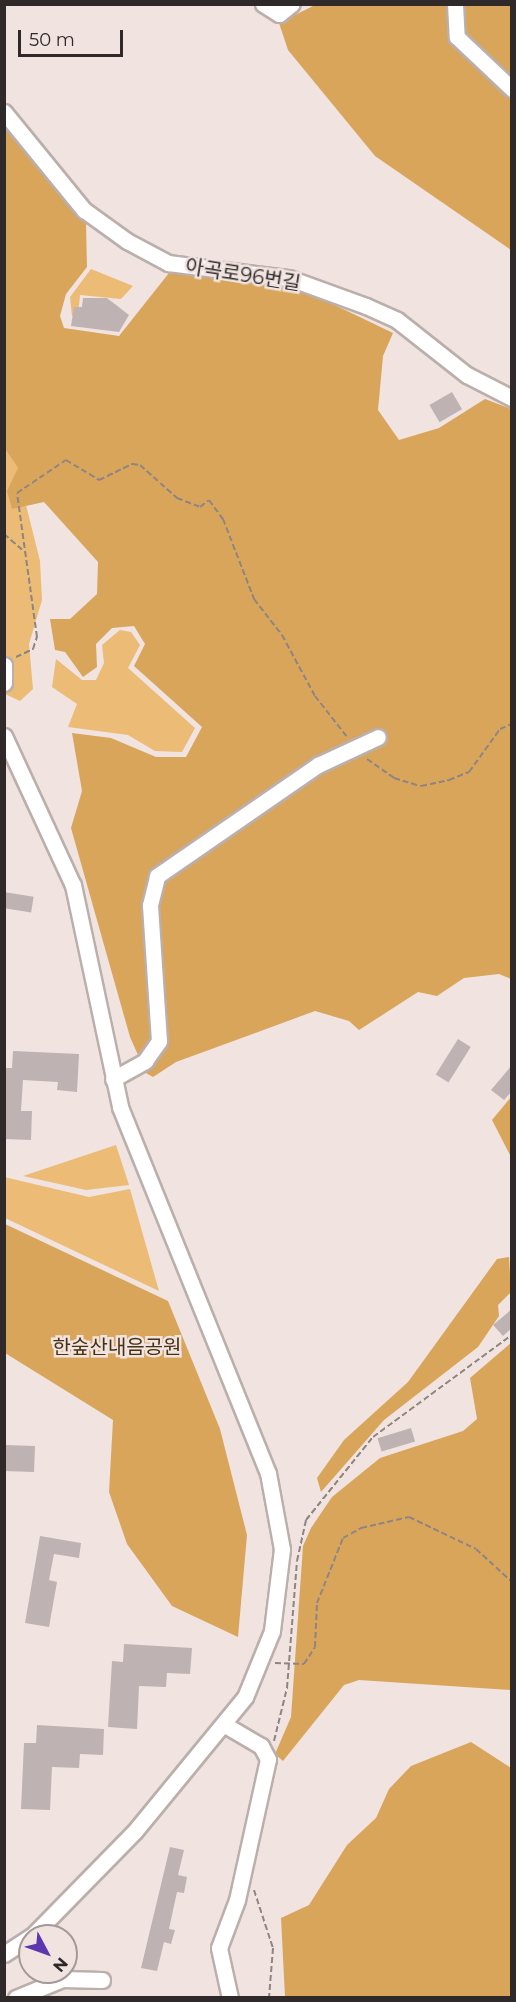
<!DOCTYPE html>
<meta charset="utf-8">
<style>
body{margin:0}
#map{position:relative;width:516px;height:2002px;overflow:hidden;background:#f0e3e0;font-family:Montserrat,"Noto Sans KR",sans-serif}
div>[style]{position:absolute}
[style*='--x']{left:calc(var(--x)*1px);top:calc(var(--y)*1px);width:calc(var(--w)*1px);rotate:calc(var(--a)*1deg)}
.green>*{inset:0;background:#ecbb75}
.forest>*{inset:0;background:#d9a55b}
.building>*{inset:0;background:#bfb2b3;transform-origin:0 0}
.path>*{height:2px;margin-top:-1px;transform-origin:0;background:repeating-linear-gradient(90deg,#8e8583 0 6px,transparent 0 9px)}
.roads{filter:drop-shadow(2px 0 #bbafac) drop-shadow(-2px 0 #bbafac) drop-shadow(0 2px #bbafac) drop-shadow(0 -2px #bbafac)}
.minor>*{height:15px;margin:-7.5px;padding:0 7.5px;transform-origin:7.5px;border-radius:7.5px;background:#fff}
span{translate:-50% -50%;white-space:nowrap;text-align:center;line-height:1.15;-webkit-text-stroke:5px #f0e3e0;paint-order:stroke}
.street-label{font-size:20px;color:#2f2a29}
.park-label{font-size:20px;color:#463110}
.frame{position:absolute;inset:0;border:6px solid #2f2a29;pointer-events:none}
.north{position:absolute;left:18px;top:1924px;width:60px;height:60px;box-sizing:border-box;background:#f0e3e0;border:2px solid #a39997;border-radius:50%;rotate:131deg;font-size:16px;font-weight:700;line-height:24px;text-align:center;color:#2f2a29}
.north::after{content:'';display:block;margin:auto;width:21px;height:27px;background:#5d37af;clip-path:polygon(50% 0,100% 100%,50% 72%,0 100%)}
.scale{position:absolute;left:18px;top:30px;width:105px;height:27px;box-sizing:border-box;border:3px solid #2f2a29;border-top:0;padding-left:8px;font-size:18px;line-height:21px;white-space:nowrap;color:#2f2a29;-webkit-text-stroke:4px #f0e3e0;paint-order:stroke}
</style>
<div id="map">
<div class="green">
<div style="clip-path:polygon(91px 269px,133px 286px,121px 299px,80px 295px,78px 316px,72px 316px,70px 297px)"></div>
<div style="clip-path:polygon(5px 447px,18px 468px,12px 509px,26px 505px,40px 561px,42px 600px,29px 644px,33px 689px,20px 701px,5px 694px)"></div>
<div style="clip-path:polygon(120px 630px,131px 632px,140px 645px,128px 668px,195px 728px,182px 752px,155px 751px,128px 735px,68px 727px,77px 704px,52px 687px,56px 659px,82px 680px,96px 680px,104px 663px,102px 645px)"></div>
<div style="clip-path:polygon(116px 1145px,129px 1185px,86px 1190px,23px 1176px)"></div>
<div style="clip-path:polygon(4px 1177px,89px 1197px,130px 1189px,159px 1291px,5px 1218px)"></div>
</div>
<div class="forest">
<div style="clip-path:polygon(315px 5px,511px 5px,511px 250px,375px 156px,288px 50px,279px 23px)"></div>
<div style="clip-path:polygon(4px 126px,86px 224px,87px 267px,66px 294px,60px 316px,64px 328px,119px 336px,169px 273px,200px 271px,295px 286px,393px 333px,383px 356px,378px 410px,399px 440px,439px 428px,485px 399px,511px 409px,511px 979px,499px 974px,464px 978px,437px 996px,418px 992px,359px 1030px,349px 1021px,315px 1011px,176px 1062px,153px 1077px,146px 1073px,130px 1037px,71px 828px,82px 791px,72px 733px,111px 738px,156px 757px,186px 757px,202px 727px,134px 666px,145px 644px,134px 626px,112px 628px,96px 644px,97px 667px,83px 677px,65px 652px,55px 650px,50px 619px,70px 619px,97px 594px,98px 562px,44px 502px,12px 509px,7px 491px,18px 468px,4px 447px)"></div>
<div style="clip-path:polygon(511px 1097px,511px 1157px,492px 1120px)"></div>
<div style="clip-path:polygon(5px 1224px,168px 1301px,220px 1429px,247px 1535px,238px 1637px,172px 1606px,127px 1544px,109px 1492px,113px 1420px,5px 1353px)"></div>
<div style="clip-path:polygon(509px 1257px,511px 1292px,498px 1305px,499px 1316px,478px 1347px,384px 1420px,321px 1492px,317px 1478px,344px 1440px,408px 1382px,497px 1259px)"></div>
<div style="clip-path:polygon(511px 1343px,511px 1690px,359px 1680px,344px 1685px,283px 1761px,275px 1754px,291px 1717px,303px 1546px,311px 1528px,332px 1497px,380px 1458px,463px 1431px,477px 1419px,470px 1378px)"></div>
<div style="clip-path:polygon(471px 1742px,511px 1768px,511px 1997px,285px 1997px,281px 1918px,309px 1905px,347px 1845px,376px 1818px,389px 1789px,411px 1766px)"></div>
</div>
<div class="building">
<div style="clip-path:polygon(83px 298px,107px 298px,129px 315px,119px 332px,71px 326px,74px 307px,82px 307px)"></div>
<div style="left:452px;top:392px;width:20px;height:26px;rotate:60deg"></div>
<div style="left:4px;top:892px;width:30px;height:16px;rotate:9deg"></div>
<div style="left:458px;top:1039px;width:15px;height:42px;rotate:32deg"></div>
<div style="clip-path:polygon(13px 1051px,79px 1054px,77px 1092px,57px 1090px,58px 1082px,23px 1080px,21px 1111px,32px 1111px,31px 1140px,4px 1139px,4px 1068px,12px 1068px)"></div>
<div style="clip-path:polygon(512px 1065px,512px 1091px,504px 1100px,491px 1090px)"></div>
<div style="clip-path:polygon(512px 1309px,512px 1328px,503px 1336px,493px 1325px)"></div>
<div style="left:411px;top:1428px;width:14px;height:35px;rotate:73deg"></div>
<div style="left:4px;top:1445px;width:31px;height:26px;rotate:2deg"></div>
<div style="clip-path:polygon(40px 1536px,81px 1543px,79px 1558px,54px 1554px,49px 1580px,57px 1582px,49px 1627px,25px 1623px)"></div>
<div style="clip-path:polygon(124px 1644px,192px 1648px,190px 1674px,167px 1673px,166px 1687px,139px 1686px,137px 1729px,108px 1727px,112px 1661px,123px 1662px)"></div>
<div style="clip-path:polygon(37px 1725px,104px 1729px,103px 1755px,80px 1754px,79px 1768px,52px 1767px,50px 1810px,21px 1809px,24px 1743px,36px 1743px)"></div>
<div style="clip-path:polygon(170px 1847px,184px 1850px,178px 1875px,187px 1877px,184px 1893px,177px 1892px,169px 1929px,175px 1930px,171px 1944px,164px 1942px,157px 1971px,141px 1968px)"></div>
</div>
<div class="path">
<div style="--x:4;--y:534;--w:28;--a:41"></div>
<div style="--x:16;--y:657;--w:19;--a:-25"></div>
<div style="--x:33;--y:649;--w:13;--a:-72"></div>
<div style="--x:37;--y:637;--w:145;--a:-97.9"></div>
<div style="--x:17;--y:493;--w:59;--a:-34"></div>
<div style="--x:66;--y:460;--w:39;--a:31"></div>
<div style="--x:99;--y:480;--w:37;--a:-26"></div>
<div style="--x:132;--y:464;--w:8;--a:7"></div>
<div style="--x:140;--y:465;--w:50;--a:41.7"></div>
<div style="--x:177;--y:498;--w:25;--a:21"></div>
<div style="--x:200;--y:507;--w:11;--a:-38"></div>
<div style="--x:209;--y:500;--w:24;--a:54"></div>
<div style="--x:223;--y:519;--w:86;--a:68.8"></div>
<div style="--x:254;--y:599;--w:46;--a:52.1"></div>
<div style="--x:282;--y:635;--w:69;--a:61.6"></div>
<div style="--x:315;--y:696;--w:52;--a:52"></div>
<div style="--x:367;--y:759;--w:33;--a:35"></div>
<div style="--x:394;--y:778;--w:28;--a:17"></div>
<div style="--x:421;--y:786;--w:29;--a:-12"></div>
<div style="--x:449;--y:780;--w:22;--a:-22"></div>
<div style="--x:469;--y:772;--w:53;--a:-54.2"></div>
<div style="--x:500;--y:729;--w:13;--a:-23"></div>
<div style="--x:275;--y:1663;--w:29;--a:2"></div>
<div style="--x:304;--y:1664;--w:20;--a:-57"></div>
<div style="--x:315;--y:1647;--w:44;--a:-87.4"></div>
<div style="--x:317;--y:1603;--w:70;--a:-68.2"></div>
<div style="--x:343;--y:1538;--w:21;--a:-29"></div>
<div style="--x:361;--y:1528;--w:49;--a:-12.9"></div>
<div style="--x:409;--y:1517;--w:74;--a:25.5"></div>
<div style="--x:476;--y:1549;--w:49;--a:42.5"></div>
<div style="--x:274;--y:1741;--w:55;--a:-76.2"></div>
<div style="--x:287;--y:1688;--w:127;--a:-85.5"></div>
<div style="--x:297;--y:1561;--w:42;--a:-77.6"></div>
<div style="--x:306;--y:1520;--w:107;--a:-51.1"></div>
<div style="--x:373;--y:1437;--w:172;--a:-36.3"></div>
<div style="--x:254;--y:1890;--w:61;--a:71.9"></div>
<div style="--x:273;--y:1948;--w:50;--a:94.6"></div>
</div>
<div class="roads">
<div class="minor">
<div style="--x:263;--y:4;--w:19;--a:32"></div>
<div style="--x:279;--y:14;--w:16;--a:-38"></div>
<div style="--x:455;--y:4;--w:33;--a:87"></div>
<div style="--x:457;--y:37;--w:76;--a:43.4"></div>
<div style="--x:4;--y:112;--w:127;--a:50.8"></div>
<div style="--x:84;--y:210;--w:53;--a:35.8"></div>
<div style="--x:127;--y:241;--w:47;--a:28.2"></div>
<div style="--x:168;--y:263;--w:122;--a:7.1"></div>
<div style="--x:289;--y:278;--w:82;--a:20"></div>
<div style="--x:366;--y:306;--w:34;--a:24"></div>
<div style="--x:397;--y:320;--w:89;--a:38.2"></div>
<div style="--x:467;--y:375;--w:51;--a:27.1"></div>
<div style="--x:4;--y:665;--w:18;--a:90"></div>
<div style="--x:4;--y:736;--w:164;--a:65.2"></div>
<div style="--x:73;--y:885;--w:227;--a:78"></div>
<div style="--x:120;--y:1107;--w:395;--a:68"></div>
<div style="--x:268;--y:1473;--w:77;--a:79.6"></div>
<div style="--x:282;--y:1549;--w:83;--a:97"></div>
<div style="--x:272;--y:1631;--w:71;--a:112.2"></div>
<div style="--x:245;--y:1697;--w:173;--a:129.4"></div>
<div style="--x:135;--y:1831;--w:147;--a:134.4"></div>
<div style="--x:113;--y:1079;--w:37;--a:-29"></div>
<div style="--x:145;--y:1061;--w:24;--a:-55"></div>
<div style="--x:159;--y:1041;--w:136;--a:-93.8"></div>
<div style="--x:150;--y:905;--w:30;--a:-76"></div>
<div style="--x:157;--y:876;--w:196;--a:-34.6"></div>
<div style="--x:318;--y:765;--w:66;--a:-25"></div>
<div style="--x:225;--y:1725;--w:42;--a:30.3"></div>
<div style="--x:261;--y:1746;--w:15;--a:62"></div>
<div style="--x:268;--y:1759;--w:144;--a:102.4"></div>
<div style="--x:237;--y:1900;--w:51;--a:110.6"></div>
<div style="--x:219;--y:1948;--w:51;--a:77.6"></div>
<div style="--x:4;--y:1954;--w:31;--a:-33"></div>
<div style="--x:16;--y:1998;--w:50;--a:-22.4"></div>
<div style="--x:62;--y:1979;--w:40;--a:1.4"></div>
</div>
</div>
<div class="street-label">
<span style="left:243px;top:275px;rotate:9deg">아곡로96번길</span>
</div>
<div class="park-label">
<span style="left:117px;top:1347px">한숲산내음공원</span>
</div>
<div class="frame"></div>
<div class="north">N</div>
<div class="scale">50 m</div>
</div>
